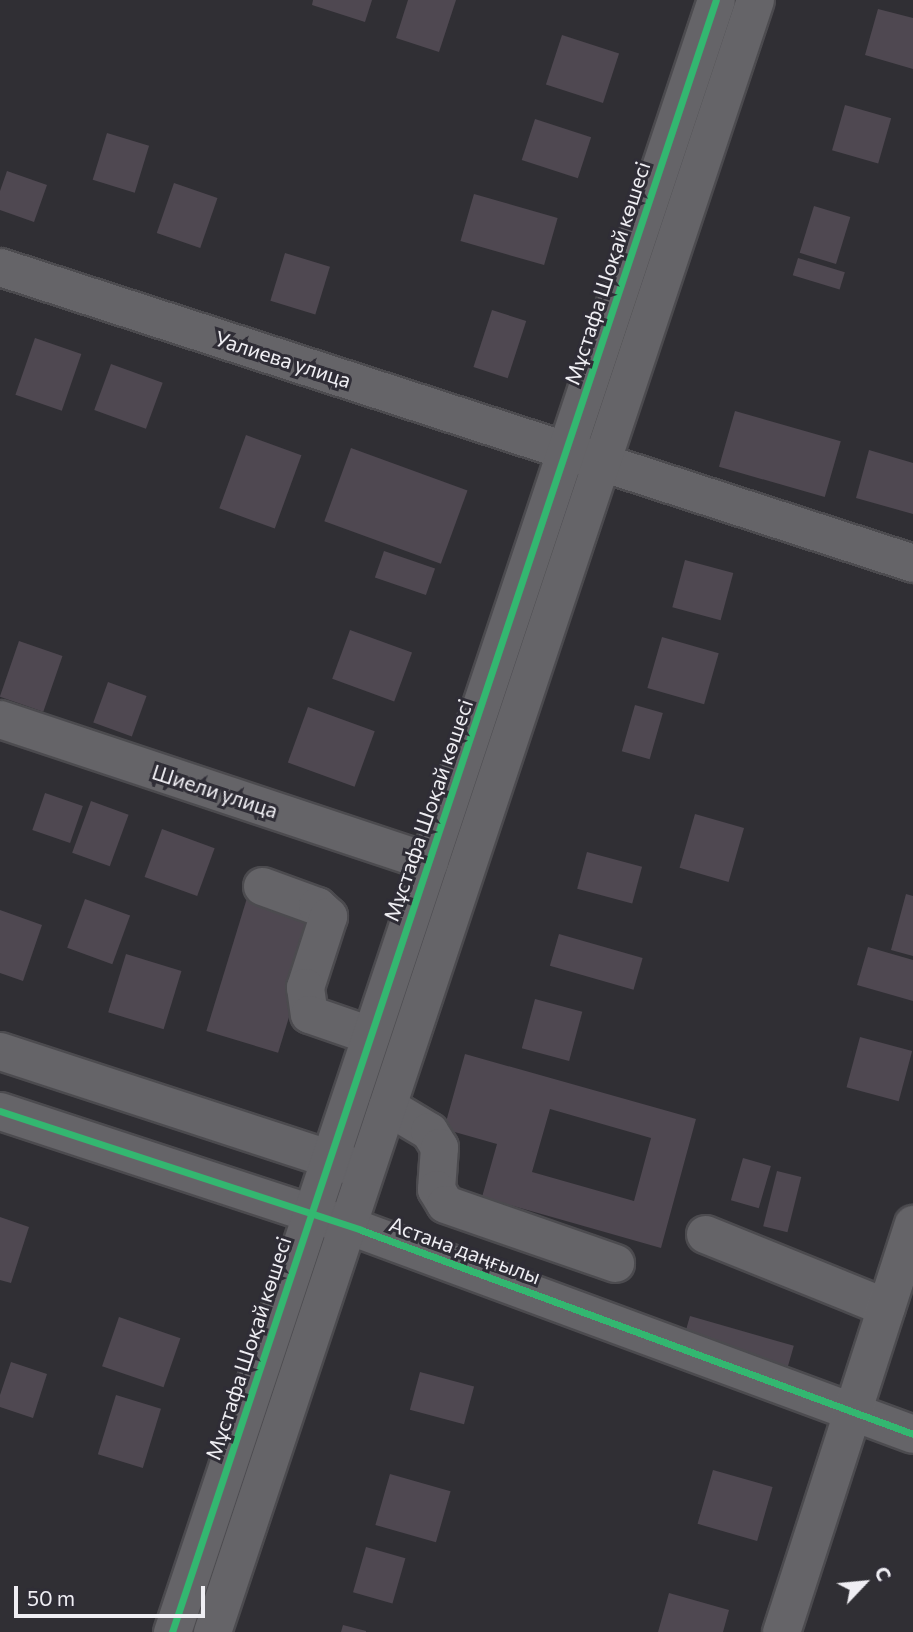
<!DOCTYPE html>
<meta charset="utf-8">
<style>
body{margin:0}
#map{position:relative;width:913px;height:1632px;overflow:hidden;background:#302f34;font-family:Commissioner,sans-serif}
div>[style]{position:absolute}
[style*='--x']{left:calc(var(--x)*1px);top:calc(var(--y)*1px);width:calc(var(--w)*1px);rotate:calc(var(--a)*1deg)}
.building>*{inset:0;background:#4f4851;transform-origin:0 0}
.roads{filter:drop-shadow(2px 0 #4c4b4f) drop-shadow(-2px 0 #4c4b4f) drop-shadow(0 2px #4c4b4f) drop-shadow(0 -2px #4c4b4f)}
.minor>*{height:37px;margin:-18.5px;padding:0 18.5px;transform-origin:18.5px;border-radius:18.5px;background:#656468}
.cycleway>*{height:7px;margin:-3.5px;padding:0 3.5px;transform-origin:3.5px;border-radius:3.5px;background:#33b770}
span{translate:-50% -50%;white-space:nowrap;text-align:center;line-height:1.15;-webkit-text-stroke:6px #2f2d36;paint-order:stroke}
.street-label{font-size:21px;color:#efeef3}
.north{position:absolute;left:829px;top:1548px;width:70px;height:70px;-webkit-text-stroke:5px #2f2d36;paint-order:stroke;rotate:64deg;font-size:19px;font-weight:700;line-height:28px;text-align:center;color:#efeef3}
.north::after{content:'';display:block;margin:auto;width:24px;height:32px;background:#efeef3;clip-path:polygon(50% 0,100% 100%,50% 72%,0 100%)}
.scale{position:absolute;left:14px;top:1586px;width:191px;height:32px;box-sizing:border-box;border:4px solid #efeef3;border-top:0;padding-left:9px;font-size:21px;line-height:24px;white-space:nowrap;color:#efeef3;-webkit-text-stroke:5px #2f2d36;paint-order:stroke}
</style>
<div id="map">
<div class="building">
<div style="clip-path:polygon(313px 0,372px 0,365px 22px,312px 5px)"></div>
<div style="clip-path:polygon(408px 0,456px 0,439px 52px,396px 38px)"></div>
<div style="clip-path:polygon(878px 9px,913px 18px,913px 69px,865px 55px)"></div>
<div style="left:562px;top:35px;width:60px;height:52px;rotate:18deg"></div>
<div style="left:845px;top:105px;width:48px;height:47px;rotate:16deg"></div>
<div style="left:535px;top:119px;width:59px;height:43px;rotate:18deg"></div>
<div style="left:107px;top:133px;width:44px;height:49px;rotate:17deg"></div>
<div style="clip-path:polygon(7px 171px,47px 185px,34px 222px,0 210px,0 191px)"></div>
<div style="left:174px;top:183px;width:46px;height:53px;rotate:19deg"></div>
<div style="left:474px;top:194px;width:87px;height:49px;rotate:16deg"></div>
<div style="left:814px;top:206px;width:38px;height:49px;rotate:17deg"></div>
<div style="left:285px;top:253px;width:47px;height:50px;rotate:17deg"></div>
<div style="left:798px;top:258px;width:49px;height:18px;rotate:17deg"></div>
<div style="left:492px;top:310px;width:36px;height:60px;rotate:18deg"></div>
<div style="left:35px;top:338px;width:49px;height:60px;rotate:19deg"></div>
<div style="left:111px;top:364px;width:55px;height:49px;rotate:20deg"></div>
<div style="left:735px;top:411px;width:110px;height:58px;rotate:16deg"></div>
<div style="left:246px;top:435px;width:59px;height:78px;rotate:20deg"></div>
<div style="left:351px;top:448px;width:124px;height:78px;rotate:20deg"></div>
<div style="clip-path:polygon(869px 450px,913px 463px,913px 514px,856px 498px)"></div>
<div style="left:384px;top:551px;width:54px;height:28px;rotate:19deg"></div>
<div style="left:685px;top:560px;width:50px;height:49px;rotate:15deg"></div>
<div style="left:350px;top:630px;width:66px;height:52px;rotate:20deg"></div>
<div style="left:662px;top:637px;width:59px;height:53px;rotate:16deg"></div>
<div style="left:19px;top:641px;width:46px;height:59px;rotate:19deg"></div>
<div style="left:108px;top:682px;width:41px;height:43px;rotate:20deg"></div>
<div style="left:635px;top:705px;width:29px;height:48px;rotate:16deg"></div>
<div style="left:308px;top:707px;width:71px;height:59px;rotate:20deg"></div>
<div style="left:45px;top:793px;width:40px;height:39px;rotate:19deg"></div>
<div style="left:91px;top:801px;width:40px;height:55px;rotate:20deg"></div>
<div style="left:695px;top:814px;width:51px;height:56px;rotate:16deg"></div>
<div style="left:162px;top:829px;width:56px;height:51px;rotate:20deg"></div>
<div style="left:587px;top:852px;width:57px;height:38px;rotate:15deg"></div>
<div style="clip-path:polygon(906px 894px,913px 896px,913px 956px,891px 950px)"></div>
<div style="left:247px;top:898px;width:75px;height:139px;rotate:17deg"></div>
<div style="left:85px;top:899px;width:48px;height:52px;rotate:20deg"></div>
<div style="clip-path:polygon(0 910px,42px 925px,23px 981px,0 973px)"></div>
<div style="left:559px;top:934px;width:87px;height:33px;rotate:16deg"></div>
<div style="clip-path:polygon(868px 947px,913px 960px,913px 1001px,857px 985px)"></div>
<div style="left:126px;top:954px;width:58px;height:61px;rotate:17deg"></div>
<div style="left:535px;top:999px;width:49px;height:51px;rotate:15deg"></div>
<div style="left:860px;top:1037px;width:54px;height:52px;rotate:15deg"></div>
<div style="clip-path:polygon(evenodd,465px 1054px,696px 1119px,661px 1248px,482px 1197px,497px 1144px,444px 1129px,465px 1054px,550px 1109px,651px 1138px,634px 1201px,532px 1172px,550px 1109px)"></div>
<div style="left:743px;top:1158px;width:29px;height:44px;rotate:16deg"></div>
<div style="left:777px;top:1171px;width:25px;height:57px;rotate:14deg"></div>
<div style="clip-path:polygon(0 1217px,29px 1227px,11px 1283px,0 1280px)"></div>
<div style="left:690px;top:1316px;width:108px;height:26px;rotate:16deg"></div>
<div style="left:119px;top:1317px;width:65px;height:52px;rotate:19deg"></div>
<div style="clip-path:polygon(11px 1362px,47px 1374px,33px 1418px,0 1407px,0 1395px)"></div>
<div style="left:420px;top:1372px;width:56px;height:39px;rotate:15deg"></div>
<div style="left:116px;top:1395px;width:47px;height:62px;rotate:17deg"></div>
<div style="left:713px;top:1470px;width:62px;height:56px;rotate:16deg"></div>
<div style="left:390px;top:1474px;width:63px;height:53px;rotate:16deg"></div>
<div style="left:366px;top:1547px;width:41px;height:47px;rotate:16deg"></div>
<div style="clip-path:polygon(669px 1593px,729px 1610px,723px 1632px,658px 1632px)"></div>
<div style="clip-path:polygon(343px 1625px,366px 1631px,366px 1632px,341px 1632px)"></div>
</div>
<div class="roads">
<div class="minor">
<div style="--x:0;--y:267;--w:960;--a:17.96"></div>
<div style="--x:0;--y:719;--w:452;--a:18.4"></div>
<div style="--x:262;--y:886;--w:59;--a:20"></div>
<div style="--x:317;--y:906;--w:15;--a:42"></div>
<div style="--x:328;--y:916;--w:75;--a:107.9"></div>
<div style="--x:305;--y:987;--w:27;--a:82"></div>
<div style="--x:309;--y:1014;--w:65;--a:19"></div>
<div style="--x:0;--y:1051;--w:369;--a:18.1"></div>
<div style="--x:387;--y:1106;--w:49;--a:30.8"></div>
<div style="--x:429;--y:1131;--w:19;--a:58"></div>
<div style="--x:439;--y:1147;--w:42;--a:94.1"></div>
<div style="--x:436;--y:1189;--w:17;--a:59"></div>
<div style="--x:445;--y:1204;--w:180;--a:19.1"></div>
<div style="--x:0;--y:1111;--w:380;--a:18.2"></div>
<div style="--x:361;--y:1230;--w:588;--a:20.28"></div>
<div style="--x:705;--y:1234;--w:195;--a:22"></div>
<div style="--x:172;--y:1632;--w:1720;--a:-71.57"></div>
<div style="--x:212;--y:1632;--w:1720;--a:-71.6"></div>
<div style="--x:781;--y:1632;--w:429;--a:-72.1"></div>
</div>
</div>
<div class="cycleway">
<div style="--x:0;--y:1111;--w:380;--a:18.2"></div>
<div style="--x:361;--y:1230;--w:588;--a:20.28"></div>
<div style="--x:172;--y:1632;--w:1720;--a:-71.57"></div>
</div>
<div class="street-label">
<span style="left:607px;top:273px;rotate:-72deg">Мұстафа Шоқай көшесі</span>
<span style="left:283px;top:359px;rotate:18deg">Уалиева улица</span>
<span style="left:215px;top:791px;rotate:18deg">Шиели улица</span>
<span style="left:428px;top:810px;rotate:-71deg">Мұстафа Шоқай көшесі</span>
<span style="left:465px;top:1250px;rotate:20deg">Астана даңғылы</span>
<span style="left:248px;top:1348px;rotate:-72deg">Мұстафа Шоқай көшесі</span>
</div>
<div class="north">С</div>
<div class="scale">50 m</div>
</div>
